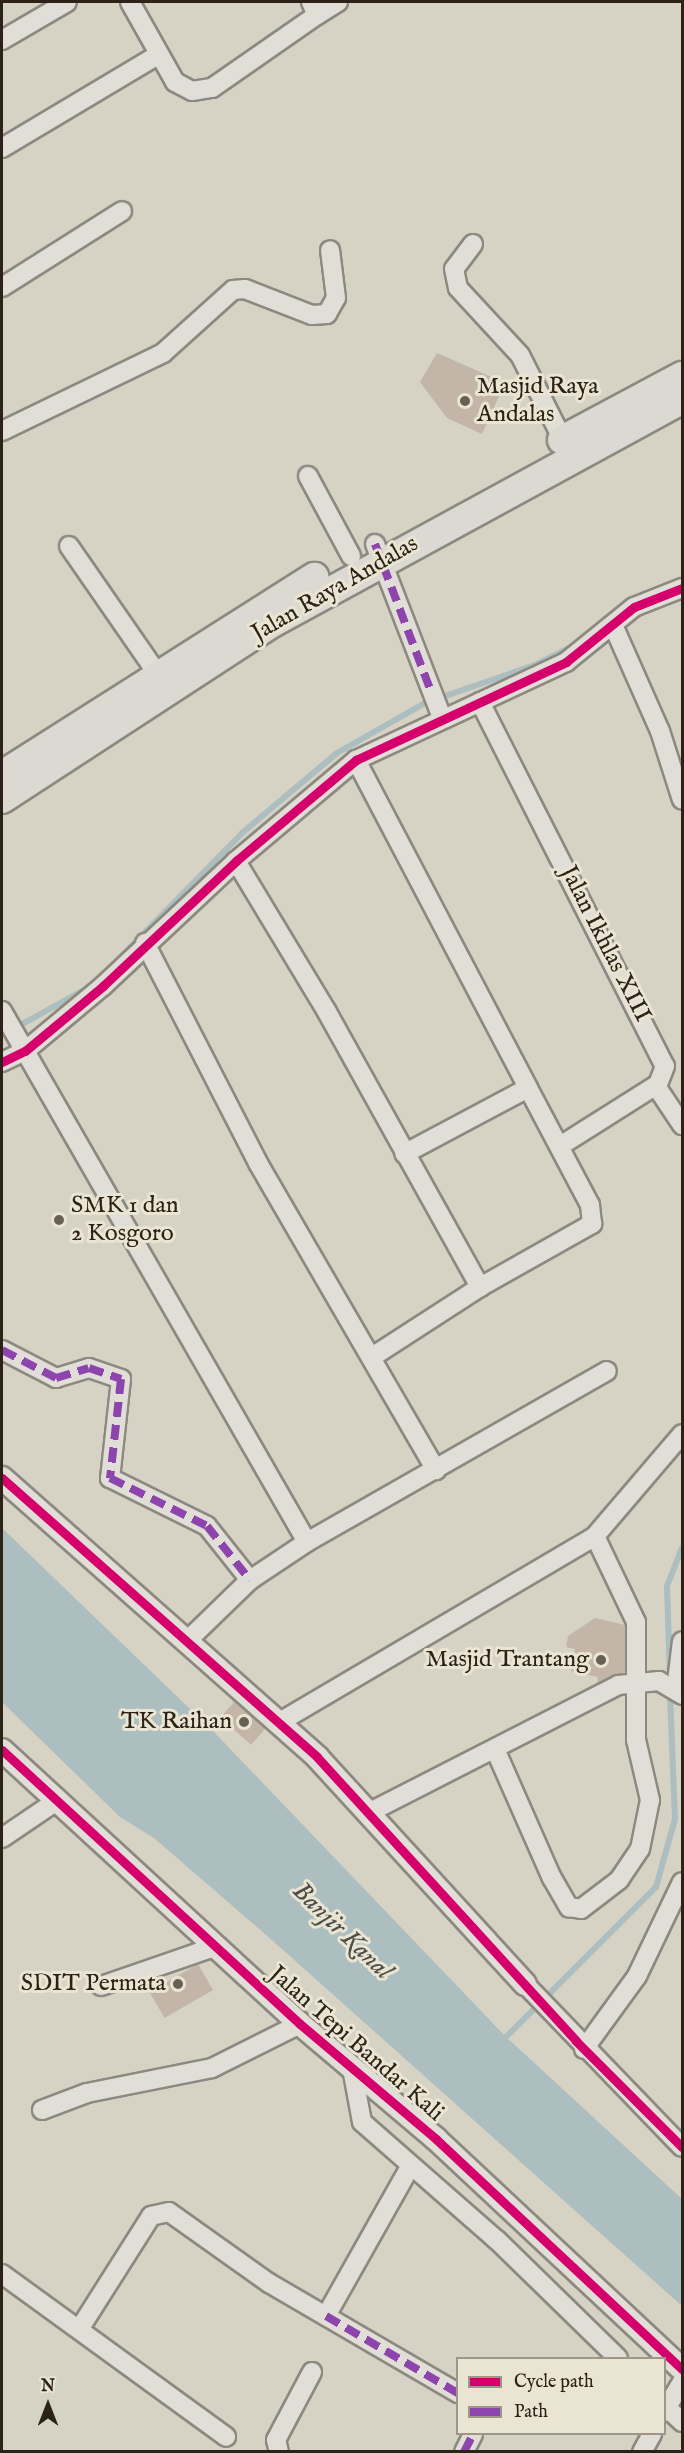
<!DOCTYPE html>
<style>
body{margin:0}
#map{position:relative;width:684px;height:2453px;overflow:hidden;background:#d6d2c4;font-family:"IM FELL English",serif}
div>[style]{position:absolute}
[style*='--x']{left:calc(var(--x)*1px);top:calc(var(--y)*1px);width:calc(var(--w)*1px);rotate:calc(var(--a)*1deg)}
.water>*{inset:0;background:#acbebf}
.stream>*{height:6px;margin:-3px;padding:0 3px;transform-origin:3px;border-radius:3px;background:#acbebf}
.building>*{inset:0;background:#c4b5a9;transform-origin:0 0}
.roads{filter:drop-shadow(2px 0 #8c8980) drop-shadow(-2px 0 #8c8980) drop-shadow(0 2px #8c8980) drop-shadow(0 -2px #8c8980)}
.minor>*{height:18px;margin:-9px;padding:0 9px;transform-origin:9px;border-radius:9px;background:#e1ded7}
.tertiary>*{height:22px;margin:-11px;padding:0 11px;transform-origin:11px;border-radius:11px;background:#e1ded7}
.primary>*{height:28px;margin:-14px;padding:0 14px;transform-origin:14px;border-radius:14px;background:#dbd9d1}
.quiet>*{height:8px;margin-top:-4px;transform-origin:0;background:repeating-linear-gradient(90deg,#8e44ad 0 15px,transparent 0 23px)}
.cycleway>*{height:9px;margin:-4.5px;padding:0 4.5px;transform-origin:4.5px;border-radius:4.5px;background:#d6006c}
.dots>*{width:16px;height:16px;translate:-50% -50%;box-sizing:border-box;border:3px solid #eae4d3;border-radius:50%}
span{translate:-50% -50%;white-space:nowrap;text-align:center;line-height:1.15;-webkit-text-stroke:6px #eae4d3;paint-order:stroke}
.poi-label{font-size:24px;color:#2c2217}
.left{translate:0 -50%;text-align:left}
.right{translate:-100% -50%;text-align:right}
.street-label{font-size:24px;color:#2c2217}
.water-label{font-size:26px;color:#4d4e49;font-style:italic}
.frame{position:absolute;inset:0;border:3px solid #2c2217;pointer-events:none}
.legend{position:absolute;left:456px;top:2357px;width:210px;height:78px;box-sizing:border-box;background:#eae4d3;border:2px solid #9e9688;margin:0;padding:8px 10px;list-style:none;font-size:18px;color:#2c2217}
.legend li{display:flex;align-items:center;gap:12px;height:30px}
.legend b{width:30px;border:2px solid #9e9688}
.north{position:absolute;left:18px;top:2375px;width:60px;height:60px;-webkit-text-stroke:4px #eae4d3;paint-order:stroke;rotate:0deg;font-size:16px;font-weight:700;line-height:24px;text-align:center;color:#2c2217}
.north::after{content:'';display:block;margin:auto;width:21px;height:27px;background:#2c2217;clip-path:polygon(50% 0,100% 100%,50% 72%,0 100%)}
</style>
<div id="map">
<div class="water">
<div style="clip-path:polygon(2px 1528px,213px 1731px,506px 2037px,682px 2199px,682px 2306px,273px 1941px,154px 1838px,120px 1817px,2px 1702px)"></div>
</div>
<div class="stream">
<div style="--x:109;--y:969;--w:190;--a:-45.6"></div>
<div style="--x:242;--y:833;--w:124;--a:-40.1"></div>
<div style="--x:337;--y:753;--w:101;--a:-29.6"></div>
<div style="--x:425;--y:703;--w:116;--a:-19.1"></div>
<div style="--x:535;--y:665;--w:42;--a:-26.6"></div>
<div style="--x:2;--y:1035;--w:98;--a:-28.7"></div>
<div style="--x:670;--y:1677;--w:91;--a:-91.9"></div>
<div style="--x:667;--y:1586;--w:41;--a:-68.5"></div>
<div style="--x:501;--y:2042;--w:219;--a:-45"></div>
<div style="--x:656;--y:1887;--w:71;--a:-74.4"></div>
<div style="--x:675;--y:1819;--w:126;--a:-92.3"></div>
</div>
<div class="building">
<div style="clip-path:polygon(437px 353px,505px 383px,482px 434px,447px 418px,420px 382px)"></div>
<div style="clip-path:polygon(595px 1618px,625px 1625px,625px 1672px,597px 1683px,598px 1677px,571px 1671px,575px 1649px,566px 1647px,568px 1636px)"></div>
<div style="left:234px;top:1702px;width:41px;height:21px;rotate:41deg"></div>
<div style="left:198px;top:1964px;width:30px;height:56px;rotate:60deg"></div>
</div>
<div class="roads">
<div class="minor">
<div style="--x:130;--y:2;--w:92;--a:60.6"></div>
<div style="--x:175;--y:82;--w:19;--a:28"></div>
<div style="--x:192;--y:91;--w:20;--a:-9"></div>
<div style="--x:212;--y:88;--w:128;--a:-34.8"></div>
<div style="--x:317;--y:15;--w:14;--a:-115"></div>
<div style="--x:317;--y:15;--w:25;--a:-32"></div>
<div style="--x:2;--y:40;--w:75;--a:-30.3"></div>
<div style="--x:2;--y:148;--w:182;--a:-30.8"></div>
<div style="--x:473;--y:244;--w:31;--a:127"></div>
<div style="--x:454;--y:269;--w:19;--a:78"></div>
<div style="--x:458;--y:288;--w:91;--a:47.2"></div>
<div style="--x:520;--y:355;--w:95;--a:63.2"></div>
<div style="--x:2;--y:287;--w:142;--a:-32.3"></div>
<div style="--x:2;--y:431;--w:179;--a:-25.8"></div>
<div style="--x:163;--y:353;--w:94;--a:-42"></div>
<div style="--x:233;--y:290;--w:12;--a:-5"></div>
<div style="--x:245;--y:289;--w:72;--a:21.2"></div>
<div style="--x:312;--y:315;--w:15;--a:-4"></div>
<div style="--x:327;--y:314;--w:18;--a:-61"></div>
<div style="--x:336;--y:298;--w:48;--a:-97.1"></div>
<div style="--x:308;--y:476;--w:91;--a:61.7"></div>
<div style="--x:375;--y:544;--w:186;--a:68.9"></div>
<div style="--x:69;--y:546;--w:155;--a:55.3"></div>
<div style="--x:613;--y:625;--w:116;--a:66.1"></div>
<div style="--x:660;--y:731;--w:72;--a:72.3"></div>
<div style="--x:480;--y:702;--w:408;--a:63.1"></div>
<div style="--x:665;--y:1066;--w:19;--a:111"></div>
<div style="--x:658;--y:1084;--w:116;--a:147.7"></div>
<div style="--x:356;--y:760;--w:370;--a:62.3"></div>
<div style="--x:528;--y:1088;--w:140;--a:152"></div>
<div style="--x:236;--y:861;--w:176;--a:58.9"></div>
<div style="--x:327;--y:1012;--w:315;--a:60.9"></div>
<div style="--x:145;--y:943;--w:247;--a:62.8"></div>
<div style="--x:258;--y:1163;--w:355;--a:59.9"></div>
<div style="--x:2;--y:1011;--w:612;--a:60.13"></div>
<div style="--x:2;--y:1062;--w:25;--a:-26"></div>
<div style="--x:25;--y:1051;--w:102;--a:-39.8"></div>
<div style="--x:103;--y:986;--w:183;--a:-43.2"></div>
<div style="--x:236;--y:861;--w:157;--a:-40.1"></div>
<div style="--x:356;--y:760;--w:232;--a:-25"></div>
<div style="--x:566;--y:662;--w:87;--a:-39"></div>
<div style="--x:634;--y:607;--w:52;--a:-21.6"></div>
<div style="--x:656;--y:1086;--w:47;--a:56.3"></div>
<div style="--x:2;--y:1350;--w:61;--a:27.4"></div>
<div style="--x:56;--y:1378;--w:34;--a:-17"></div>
<div style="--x:89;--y:1368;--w:34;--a:19"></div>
<div style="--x:121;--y:1379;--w:100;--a:96.3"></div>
<div style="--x:110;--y:1478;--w:108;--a:26.3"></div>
<div style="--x:207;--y:1526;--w:69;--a:51.5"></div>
<div style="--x:372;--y:1357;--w:129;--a:-32.9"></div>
<div style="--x:480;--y:1287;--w:129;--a:-29.4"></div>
<div style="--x:592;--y:1224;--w:19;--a:-96"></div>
<div style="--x:590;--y:1205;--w:132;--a:-117.9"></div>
<div style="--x:186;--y:1642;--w:89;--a:-44.1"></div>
<div style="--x:250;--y:1580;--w:69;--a:-33.7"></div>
<div style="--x:307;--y:1542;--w:345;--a:-29.7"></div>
<div style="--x:676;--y:1690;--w:49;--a:-83"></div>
<div style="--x:278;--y:1723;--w:368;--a:-30.5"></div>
<div style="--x:595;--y:1536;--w:134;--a:-49.5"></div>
<div style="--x:495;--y:1749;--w:141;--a:66.2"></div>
<div style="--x:552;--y:1878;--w:34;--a:60"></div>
<div style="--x:569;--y:1907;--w:12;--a:9"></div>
<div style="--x:581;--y:1909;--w:48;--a:-37.3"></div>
<div style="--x:619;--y:1880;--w:37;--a:-56"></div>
<div style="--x:640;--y:1849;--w:50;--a:-78.5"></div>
<div style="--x:650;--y:1800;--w:62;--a:-103.1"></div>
<div style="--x:636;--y:1740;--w:118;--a:-90"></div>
<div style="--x:636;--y:1622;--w:95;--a:-115.5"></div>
<div style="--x:370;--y:1812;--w:279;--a:-27.1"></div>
<div style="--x:618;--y:1685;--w:41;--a:-5.6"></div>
<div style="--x:659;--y:1681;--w:27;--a:31"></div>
<div style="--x:2;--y:1838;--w:68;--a:-34.2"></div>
<div style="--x:525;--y:1984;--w:226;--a:46.1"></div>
<div style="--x:101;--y:1986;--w:123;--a:-19"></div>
<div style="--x:584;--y:2049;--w:90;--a:-54"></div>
<div style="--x:637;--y:1976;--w:104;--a:-64.4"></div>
<div style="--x:352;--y:2068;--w:55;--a:79.5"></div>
<div style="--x:362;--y:2122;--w:179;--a:41.2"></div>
<div style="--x:497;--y:2240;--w:169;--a:44.3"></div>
<div style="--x:42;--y:2110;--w:48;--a:-20.7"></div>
<div style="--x:87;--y:2093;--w:127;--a:-11.3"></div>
<div style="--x:212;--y:2068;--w:98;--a:-26.6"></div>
<div style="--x:2;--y:2274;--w:277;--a:36"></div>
<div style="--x:326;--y:2316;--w:173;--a:-60.6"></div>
<div style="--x:80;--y:2328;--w:133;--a:-57.6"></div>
<div style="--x:151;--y:2216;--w:18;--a:-13"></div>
<div style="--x:169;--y:2212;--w:123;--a:35.4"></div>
<div style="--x:269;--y:2283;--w:219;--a:30.2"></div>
<div style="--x:664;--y:2405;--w:25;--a:43"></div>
<div style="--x:664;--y:2412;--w:35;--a:-59"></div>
<div style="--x:279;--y:2452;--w:12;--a:-104"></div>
<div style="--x:276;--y:2440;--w:77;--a:-62.1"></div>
<div style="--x:464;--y:2452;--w:20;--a:-63"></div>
<div style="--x:642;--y:2452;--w:21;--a:-61"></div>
</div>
<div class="tertiary">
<div style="--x:2;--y:1478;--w:421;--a:41.5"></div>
<div style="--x:317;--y:1757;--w:308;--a:47.5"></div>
<div style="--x:2;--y:1750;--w:405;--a:42.6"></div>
<div style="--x:300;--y:2024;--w:178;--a:40.2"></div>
<div style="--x:436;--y:2139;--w:337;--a:43.1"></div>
</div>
<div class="primary">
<div style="--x:562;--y:440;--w:136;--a:-28.1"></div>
<div style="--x:2;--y:775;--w:370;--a:-32.4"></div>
<div style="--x:2;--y:799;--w:325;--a:-33.1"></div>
<div style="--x:274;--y:622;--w:464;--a:-28.6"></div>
</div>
</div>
<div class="quiet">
<div style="--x:375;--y:544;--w:160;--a:69.2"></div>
<div style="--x:2;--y:1350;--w:61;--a:27.4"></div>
<div style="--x:56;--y:1378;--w:34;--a:-17"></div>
<div style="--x:89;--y:1368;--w:34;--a:19"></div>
<div style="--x:121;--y:1379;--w:100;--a:96.3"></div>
<div style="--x:110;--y:1478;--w:108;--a:26.3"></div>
<div style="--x:207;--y:1526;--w:69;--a:51.5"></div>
<div style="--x:326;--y:2316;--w:153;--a:30.3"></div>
<div style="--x:464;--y:2452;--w:20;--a:-63"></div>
</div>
<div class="cycleway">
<div style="--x:2;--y:1062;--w:25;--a:-26"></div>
<div style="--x:25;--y:1051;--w:102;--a:-39.8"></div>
<div style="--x:103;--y:986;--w:183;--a:-43.2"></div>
<div style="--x:236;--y:861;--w:157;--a:-40.1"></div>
<div style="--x:356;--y:760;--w:232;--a:-25"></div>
<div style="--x:566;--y:662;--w:87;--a:-39"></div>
<div style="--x:634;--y:607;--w:52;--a:-21.6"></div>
<div style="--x:2;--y:1478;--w:421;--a:41.5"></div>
<div style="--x:317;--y:1757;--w:384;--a:47.6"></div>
<div style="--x:576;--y:2041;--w:150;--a:45"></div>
<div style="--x:2;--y:1750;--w:405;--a:42.6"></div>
<div style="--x:300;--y:2024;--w:178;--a:40.2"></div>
<div style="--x:436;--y:2139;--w:337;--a:43.1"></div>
</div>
<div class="dots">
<div style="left:465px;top:401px;background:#686054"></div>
<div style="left:59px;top:1220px;background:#686054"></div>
<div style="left:601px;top:1660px;background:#686054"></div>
<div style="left:244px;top:1722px;background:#686054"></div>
<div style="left:178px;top:1984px;background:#686054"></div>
</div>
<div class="poi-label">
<span class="left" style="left:477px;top:401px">Masjid Raya<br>Andalas</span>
<span class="left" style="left:71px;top:1220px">SMK 1 dan<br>2 Kosgoro</span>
<span class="right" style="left:589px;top:1660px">Masjid Trantang</span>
<span class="right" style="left:232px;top:1722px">TK Raihan</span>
<span class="right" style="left:166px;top:1984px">SDIT Permata</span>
</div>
<div class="street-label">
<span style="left:335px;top:589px;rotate:-30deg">Jalan Raya Andalas</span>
<span style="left:605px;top:944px;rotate:63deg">Jalan Ikhlas XIII</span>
<span style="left:356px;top:2044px;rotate:41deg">Jalan Tepi Bandar Kali</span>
</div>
<div class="water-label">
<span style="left:342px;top:1931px;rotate:44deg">Banjir Kanal</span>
</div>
<div class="frame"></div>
<ul class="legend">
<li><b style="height:8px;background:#d6006c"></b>Cycle path</li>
<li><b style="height:8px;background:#8e44ad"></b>Path</li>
</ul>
<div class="north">N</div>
</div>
